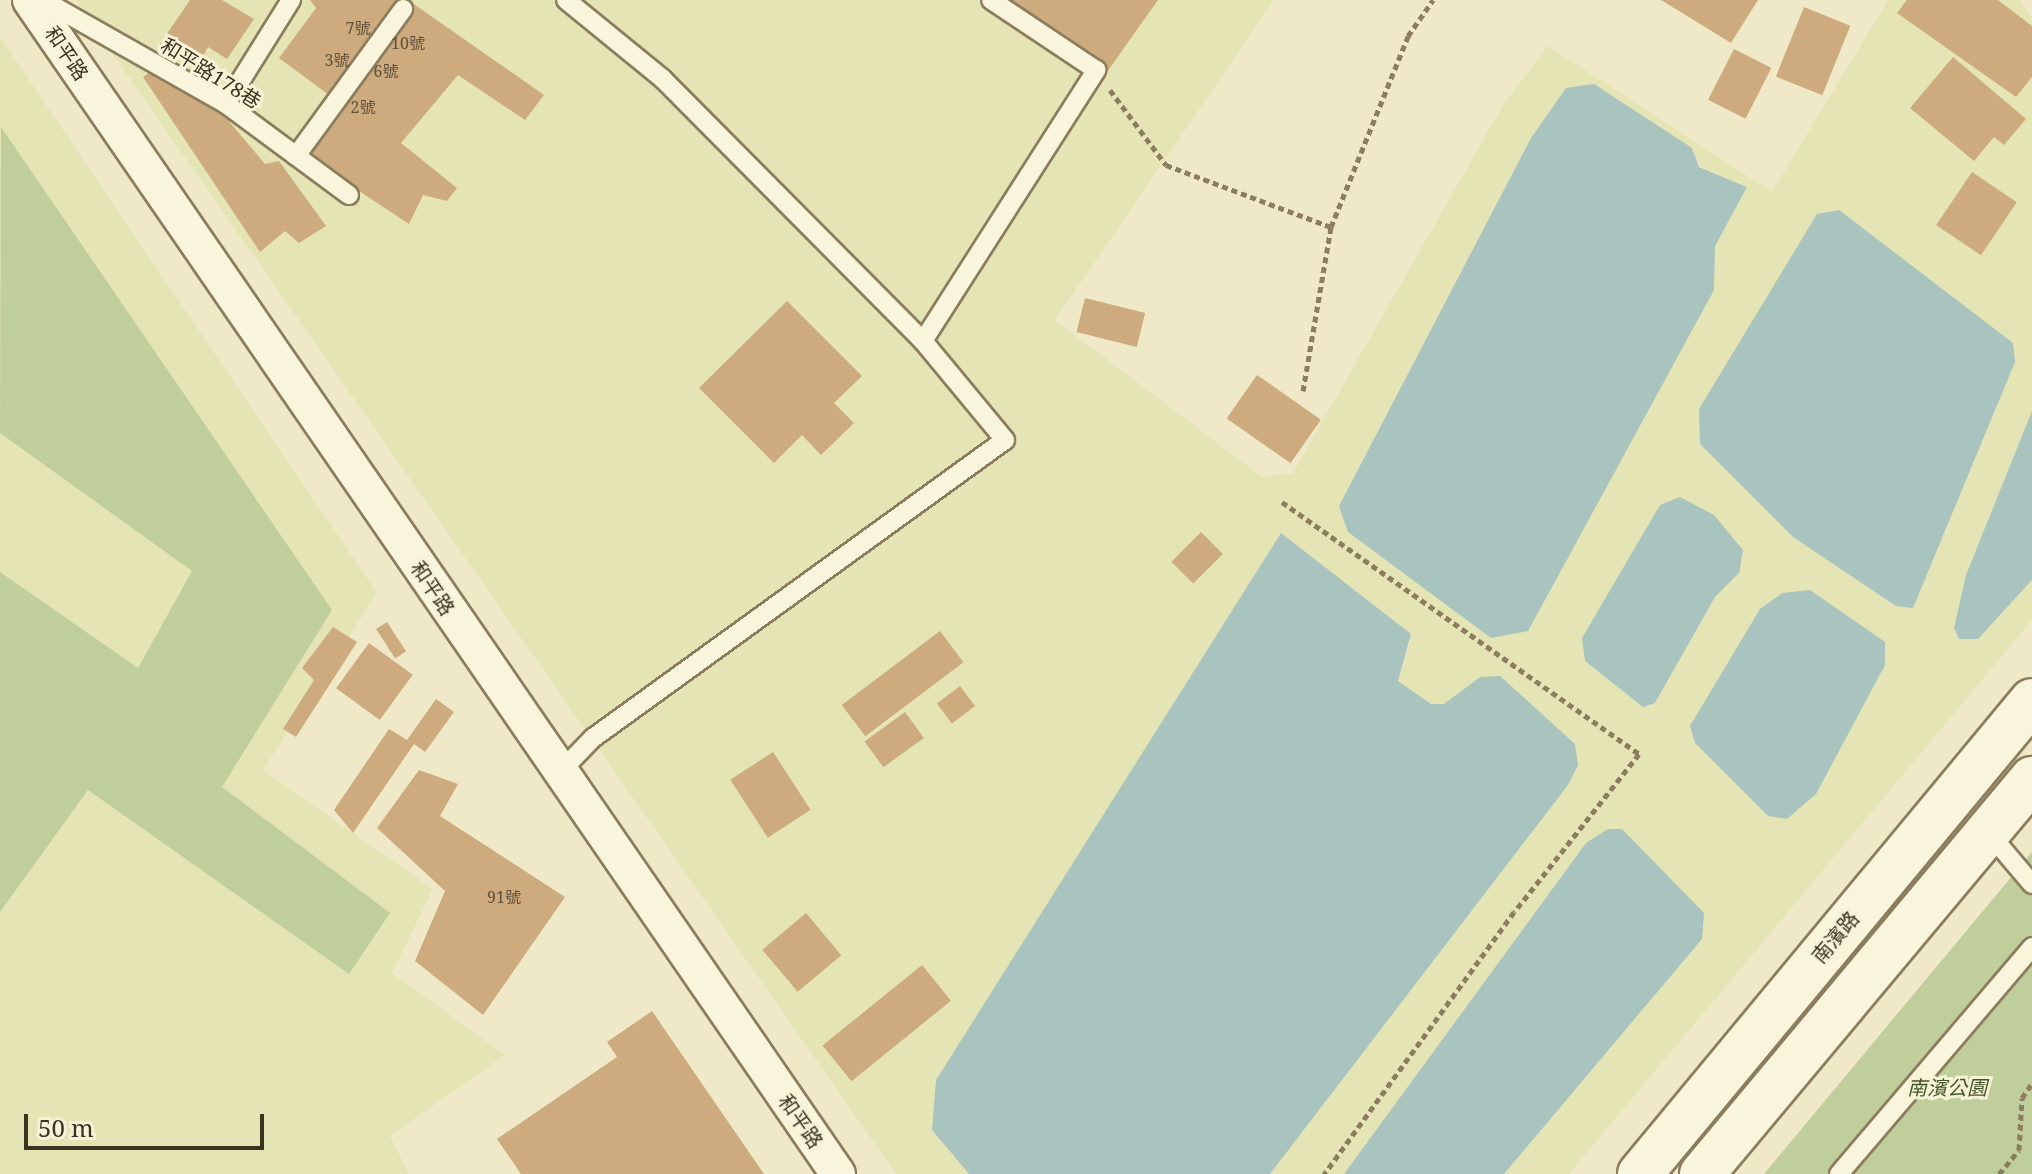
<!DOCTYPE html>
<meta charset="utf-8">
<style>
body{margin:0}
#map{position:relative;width:2032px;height:1174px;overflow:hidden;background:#efe9c8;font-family:"Noto Serif","Noto Sans TC",serif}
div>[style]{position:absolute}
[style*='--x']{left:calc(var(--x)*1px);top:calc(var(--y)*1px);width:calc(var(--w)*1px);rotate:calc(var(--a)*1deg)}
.farmland>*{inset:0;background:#e5e4b5}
.green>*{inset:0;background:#c0ce9c}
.water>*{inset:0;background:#a9c3bf}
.building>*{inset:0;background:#cdab7e;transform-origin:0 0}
.path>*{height:5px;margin-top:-2.5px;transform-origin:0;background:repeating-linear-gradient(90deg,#8b7d5d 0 6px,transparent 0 10px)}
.roads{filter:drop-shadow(2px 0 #8b7d5d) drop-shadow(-2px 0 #8b7d5d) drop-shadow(0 2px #8b7d5d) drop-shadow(0 -2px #8b7d5d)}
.lane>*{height:18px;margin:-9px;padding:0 9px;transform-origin:9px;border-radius:9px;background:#f9f5dc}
.street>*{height:34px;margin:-17px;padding:0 17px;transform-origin:17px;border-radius:17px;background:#f9f5dc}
.secondary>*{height:44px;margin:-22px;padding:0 22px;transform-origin:22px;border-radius:22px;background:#f9f5dc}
span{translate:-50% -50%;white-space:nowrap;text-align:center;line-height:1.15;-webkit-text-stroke:6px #f6f2d8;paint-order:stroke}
.number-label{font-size:16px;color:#605038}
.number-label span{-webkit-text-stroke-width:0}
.street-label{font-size:20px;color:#3c3220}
.park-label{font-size:20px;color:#445827;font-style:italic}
.scale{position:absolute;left:24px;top:1114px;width:240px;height:36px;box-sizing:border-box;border:4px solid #3c3220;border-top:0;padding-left:10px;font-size:24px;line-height:28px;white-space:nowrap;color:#3c3220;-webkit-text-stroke:6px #f6f2d8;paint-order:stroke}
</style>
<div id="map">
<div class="farmland">
<div style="clip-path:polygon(evenodd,75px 0,1274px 0,1055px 320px,1262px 477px,1293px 473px,1503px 105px,1548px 46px,1772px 192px,1888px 0,2020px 0,2032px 18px,2032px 411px,1966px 575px,1978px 639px,2032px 580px,2032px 620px,1569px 1174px,1504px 1174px,1702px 939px,1586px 843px,1344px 1174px,1270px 1174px,1568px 785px,1480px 677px,1444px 704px,1431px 705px,1398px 681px,1410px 642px,1281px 534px,936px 1080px,932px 1130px,969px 1174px,896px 1174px,75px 0,1566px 88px,1692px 148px,1699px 166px,1747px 187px,1715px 246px,1714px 290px,1339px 506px,1531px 138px,1566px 88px,75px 0,1660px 505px,1739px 573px,1715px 597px,1655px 703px,1660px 505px,75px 0,1951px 506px,1947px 530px,1896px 606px,1951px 506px)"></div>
<div style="clip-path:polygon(0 37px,377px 593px,263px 770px,433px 889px,392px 973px,505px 1055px,390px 1136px,409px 1174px,0 1174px)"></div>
</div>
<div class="green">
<div style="clip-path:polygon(1px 127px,332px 610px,222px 787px,390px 913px,349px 974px,88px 790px,0 912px,0 572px,138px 668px,192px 571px,0 433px)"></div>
<div style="clip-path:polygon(2032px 852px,2032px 1174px,1764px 1174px)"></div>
</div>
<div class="water">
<div style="clip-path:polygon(1594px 84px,1692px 148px,1699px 167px,1747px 187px,1715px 246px,1714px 290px,1528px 631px,1491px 638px,1348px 532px,1339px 506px,1531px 138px,1566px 88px)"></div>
<div style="clip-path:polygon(1839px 210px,2013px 343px,2015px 362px,1913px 608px,1896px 606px,1793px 537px,1700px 444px,1699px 409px,1817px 214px)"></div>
<div style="clip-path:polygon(2032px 411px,2032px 580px,1978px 639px,1959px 639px,1954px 628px,1966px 575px)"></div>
<div style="clip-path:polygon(1680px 497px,1714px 515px,1743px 550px,1739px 573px,1715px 597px,1655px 703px,1643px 707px,1585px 661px,1582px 638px,1660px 505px)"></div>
<div style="clip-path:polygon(1281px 533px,1411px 634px,1398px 681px,1431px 704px,1444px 704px,1480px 677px,1500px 676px,1575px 744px,1578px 765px,1568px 785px,1270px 1174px,969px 1174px,932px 1130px,936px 1080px)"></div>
<div style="clip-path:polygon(1810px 590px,1885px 642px,1885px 665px,1816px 794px,1787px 819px,1768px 816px,1695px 743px,1690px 726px,1760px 609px,1782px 593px)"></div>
<div style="clip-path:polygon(1608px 829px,1622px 829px,1704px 913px,1702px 939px,1504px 1174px,1344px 1174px,1586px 843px)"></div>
</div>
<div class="building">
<div style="clip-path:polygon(190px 0,222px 0,254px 19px,227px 59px,208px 47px,197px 68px,160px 44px)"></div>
<div style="clip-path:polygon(310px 0,408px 0,544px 95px,525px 120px,458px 75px,401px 143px,457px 188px,447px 201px,423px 195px,409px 224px,300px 152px,333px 98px,279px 58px,316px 8px)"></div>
<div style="clip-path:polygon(1005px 0,1158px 0,1107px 72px)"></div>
<div style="clip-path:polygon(1661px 0,1758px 0,1731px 43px)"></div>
<div style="clip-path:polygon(1907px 0,1998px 0,2032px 26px,2032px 77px,2016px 97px,1897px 13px)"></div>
<div style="left:1804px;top:7px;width:50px;height:75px;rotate:22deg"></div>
<div style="left:1734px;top:49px;width:42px;height:57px;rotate:27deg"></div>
<div style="clip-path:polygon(1953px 57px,2026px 119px,2004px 145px,1994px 137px,1974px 161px,1910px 108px)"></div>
<div style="clip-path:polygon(150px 72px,221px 112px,265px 164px,279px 161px,326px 226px,299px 243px,285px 231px,260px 252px,143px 77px)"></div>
<div style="left:1972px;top:172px;width:54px;height:64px;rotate:34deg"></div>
<div style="left:1085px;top:298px;width:62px;height:35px;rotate:14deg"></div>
<div style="clip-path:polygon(787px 301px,862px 376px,834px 403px,854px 423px,821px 455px,802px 435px,774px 463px,699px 388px)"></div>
<div style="left:1257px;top:375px;width:78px;height:53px;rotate:35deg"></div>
<div style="left:1201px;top:532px;width:31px;height:42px;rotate:45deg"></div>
<div style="left:387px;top:622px;width:35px;height:13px;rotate:57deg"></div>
<div style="clip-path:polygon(333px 627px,357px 642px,296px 737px,283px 729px,314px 680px,302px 668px)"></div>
<div style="left:940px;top:631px;width:39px;height:123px;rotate:53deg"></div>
<div style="left:369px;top:643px;width:54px;height:56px;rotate:36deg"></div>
<div style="left:960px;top:686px;width:25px;height:29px;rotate:53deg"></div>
<div style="clip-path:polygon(436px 699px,454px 712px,425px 752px,414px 744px,353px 833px,334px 810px,389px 729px,407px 740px)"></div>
<div style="left:905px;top:712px;width:32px;height:50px;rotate:54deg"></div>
<div style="left:773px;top:752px;width:69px;height:51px;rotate:57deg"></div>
<div style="clip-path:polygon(419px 770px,458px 784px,440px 816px,565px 897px,483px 1015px,415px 961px,445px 891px,377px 828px)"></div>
<div style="left:806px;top:913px;width:55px;height:57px;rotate:50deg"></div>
<div style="left:922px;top:965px;width:46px;height:128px;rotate:51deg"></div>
<div style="clip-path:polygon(652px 1011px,764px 1174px,521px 1174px,497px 1139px,617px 1057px,607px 1042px)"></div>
</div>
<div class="path">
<div style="--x:1110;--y:90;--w:94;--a:53.3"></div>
<div style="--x:1166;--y:165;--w:176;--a:20.6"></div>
<div style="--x:1331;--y:227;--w:206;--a:-68"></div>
<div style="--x:1408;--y:36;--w:44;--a:-55.2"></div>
<div style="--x:1303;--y:391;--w:166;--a:-80.3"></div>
<div style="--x:1282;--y:502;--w:437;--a:35.2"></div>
<div style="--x:1639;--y:754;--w:201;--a:128.3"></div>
<div style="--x:1514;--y:912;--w:324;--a:125.9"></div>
<div style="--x:1999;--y:1174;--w:31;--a:-50"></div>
<div style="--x:2019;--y:1150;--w:52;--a:-86.7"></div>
<div style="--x:2022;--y:1098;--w:18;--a:-56"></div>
</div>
<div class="roads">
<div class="lane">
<div style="--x:43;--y:0;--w:210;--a:29.6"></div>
<div style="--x:226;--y:104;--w:153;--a:36.5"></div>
<div style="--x:226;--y:104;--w:123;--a:-58"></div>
<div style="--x:296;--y:156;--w:182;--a:-53.9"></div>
<div style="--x:923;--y:341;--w:322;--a:-57.4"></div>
<div style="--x:1096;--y:70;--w:126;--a:-146.3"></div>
<div style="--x:560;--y:772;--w:47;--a:-45.9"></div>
<div style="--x:593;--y:738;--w:508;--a:-35.88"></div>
<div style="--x:1005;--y:440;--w:129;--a:-129.6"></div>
<div style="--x:923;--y:341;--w:369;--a:-134.8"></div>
<div style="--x:663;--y:79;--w:125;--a:-140.8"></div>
<div style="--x:1988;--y:832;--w:68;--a:49.8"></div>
<div style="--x:1839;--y:1174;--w:298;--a:-49.6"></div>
</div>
<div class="street">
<div style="--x:30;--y:0;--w:1425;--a:55.46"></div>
</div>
<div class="secondary">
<div style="--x:1640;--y:1174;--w:614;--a:-50.35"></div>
<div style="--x:1702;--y:1174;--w:515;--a:-50.12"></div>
</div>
</div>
<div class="number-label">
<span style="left:358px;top:28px">7號</span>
<span style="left:408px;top:43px">10號</span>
<span style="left:337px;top:60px">3號</span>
<span style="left:386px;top:71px">6號</span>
<span style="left:363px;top:107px">2號</span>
<span style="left:504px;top:897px">91號</span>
</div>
<div class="street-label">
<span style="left:67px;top:53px;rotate:56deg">和平路</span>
<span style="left:211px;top:73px;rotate:32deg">和平路178巷</span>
<span style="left:433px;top:588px;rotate:56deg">和平路</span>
<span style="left:1835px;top:937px;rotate:-50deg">南濱路</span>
<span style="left:801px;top:1121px;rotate:55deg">和平路</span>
</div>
<div class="park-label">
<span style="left:1947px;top:1087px">南濱公園</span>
</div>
<div class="scale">50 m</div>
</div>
